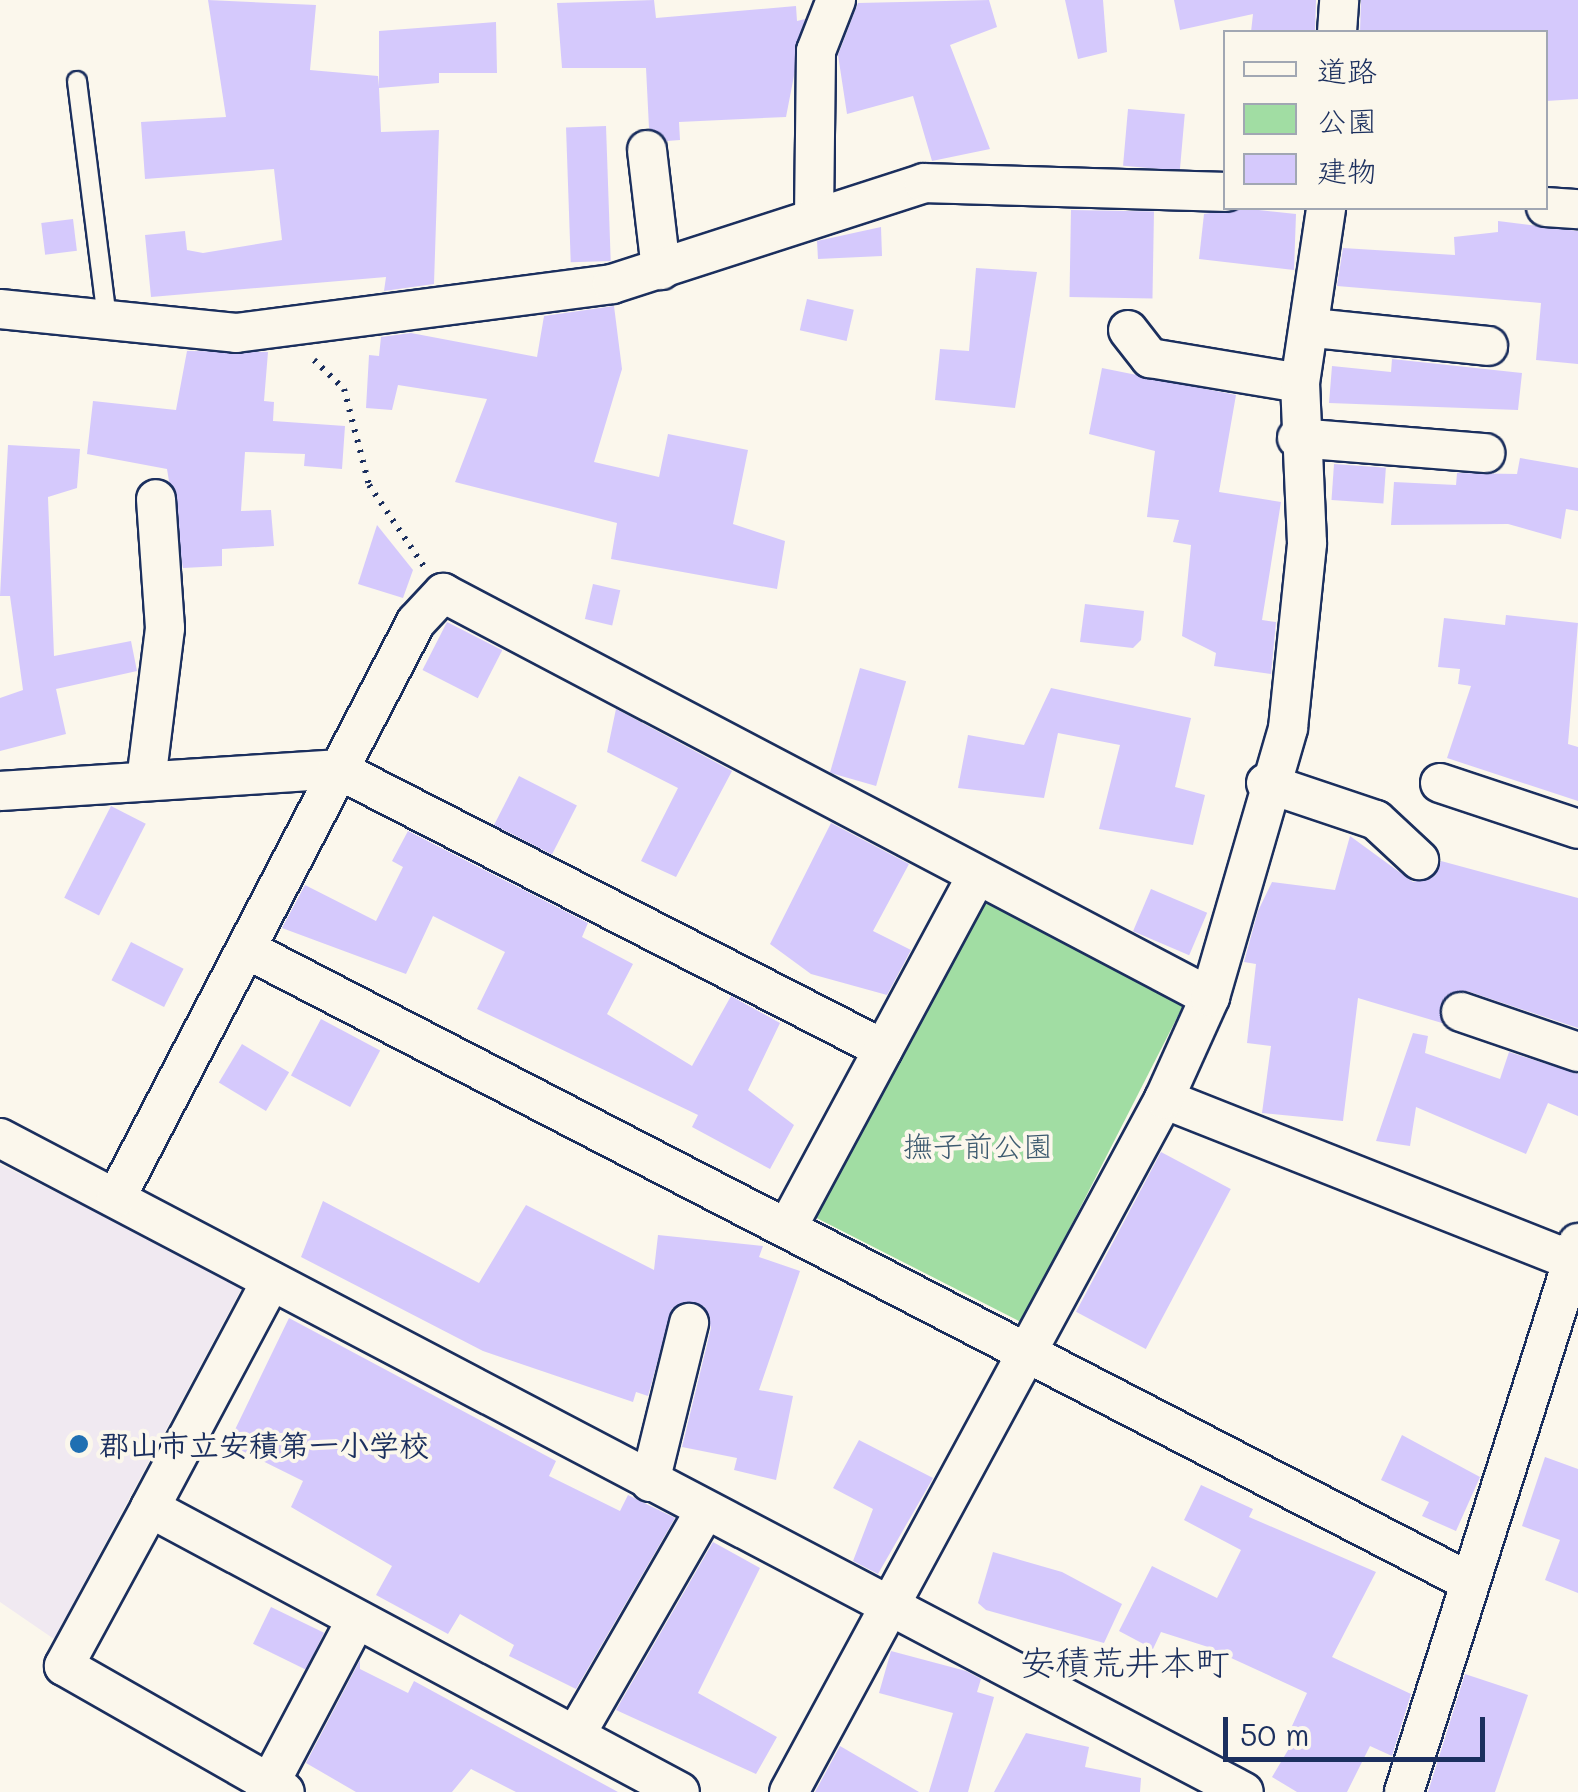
<!DOCTYPE html>
<meta charset="utf-8">
<style>
body{margin:0}
#map{position:relative;width:1578px;height:1792px;overflow:hidden;background:#fbf7ec;font-family:Mali,"Klee One",sans-serif}
div>[style]{position:absolute}
[style*='--x']{left:calc(var(--x)*1px);top:calc(var(--y)*1px);width:calc(var(--w)*1px);rotate:calc(var(--a)*1deg)}
.built>*{inset:0;background:#f0e9f1}
.green>*{inset:0;background:#a1dda3;transform-origin:0 0}
.building>*{inset:0;background:#d5c9fc;transform-origin:0 0}
.path>*{height:6px;margin-top:-3px;transform-origin:0;background:repeating-linear-gradient(90deg,#1b2f5e 0 2.5px,transparent 0 10.5px)}
.roads{filter:drop-shadow(2px 0 #1b2f5e) drop-shadow(-2px 0 #1b2f5e) drop-shadow(0 2px #1b2f5e) drop-shadow(0 -2px #1b2f5e)}
.service>*{height:18px;margin:-9px;padding:0 9px;transform-origin:9px;border-radius:9px;background:#fbf7ec}
.minor>*{height:38px;margin:-19px;padding:0 19px;transform-origin:19px;border-radius:19px;background:#fbf7ec}
.dots>*{width:28px;height:28px;translate:-50% -50%;box-sizing:border-box;border:5px solid #fbf7ec;border-radius:50%}
span{translate:-50% -50%;white-space:nowrap;text-align:center;line-height:1.15;-webkit-text-stroke:8px #fbf7ec;paint-order:stroke}
.park-label{font-size:30px;color:#3c5a6f}
.poi-label{font-size:30px;color:#1b2f5e;font-weight:700}
.left{translate:0 -50%;text-align:left}
.quarter-label{font-size:35px;color:#1b2f5e}
.legend{position:absolute;left:1223px;top:30px;width:325px;height:180px;box-sizing:border-box;background:#fbf7ec;border:2px solid #a1a7b3;margin:0;padding:12px 18px;list-style:none;font-size:30px;color:#1b2f5e}
.legend li{display:flex;align-items:center;gap:20px;height:50px}
.legend b{width:50px;border:2px solid #a1a7b3}
.scale{position:absolute;left:1223px;top:1717px;width:262px;height:45px;box-sizing:border-box;border:5px solid #1b2f5e;border-top:0;padding-left:12px;font-size:30px;line-height:35px;white-space:nowrap;color:#1b2f5e;-webkit-text-stroke:8px #fbf7ec;paint-order:stroke}
</style>
<div id="map">
<div class="built">
<div style="clip-path:polygon(0 1164px,243px 1286px,54px 1639px,0 1602px)"></div>
</div>
<div class="green">
<div style="left:978px;top:895px;width:233px;height:361px;rotate:27deg"></div>
</div>
<div class="building">
<div style="clip-path:polygon(208px 0,316px 5px,310px 70px,378px 76px,379px 87px,379px 31px,496px 22px,497px 73px,439px 73px,439px 83px,379px 88px,381px 132px,439px 130px,434px 284px,384px 291px,386px 277px,151px 297px,145px 235px,185px 231px,187px 250px,203px 253px,282px 240px,274px 169px,145px 179px,141px 122px,226px 117px)"></div>
<div style="clip-path:polygon(654px 0,656px 18px,796px 6px,797px 21px,805px 19px,786px 117px,679px 122px,680px 140px,667px 141px,649px 128px,646px 68px,562px 68px,557px 3px)"></div>
<div style="clip-path:polygon(989px 0,997px 27px,950px 45px,990px 149px,932px 161px,913px 96px,847px 114px,838px 55px,858px 3px)"></div>
<div style="clip-path:polygon(1065px 0,1103px 0,1107px 52px,1078px 59px)"></div>
<div style="clip-path:polygon(1174px 0,1316px 0,1315px 32px,1251px 32px,1253px 14px,1180px 30px)"></div>
<div style="clip-path:polygon(1361px 0,1578px 0,1578px 99px,1546px 101px,1546px 32px,1360px 32px)"></div>
<div style="left:1128px;top:109px;width:57px;height:57px;rotate:5deg"></div>
<div style="left:606px;top:126px;width:135px;height:40px;rotate:88deg"></div>
<div style="clip-path:polygon(1241px 208px,1296px 214px,1294px 270px,1199px 259px,1204px 214px)"></div>
<div style="left:1071px;top:210px;width:83px;height:87px;rotate:1deg"></div>
<div style="left:73px;top:219px;width:32px;height:32px;rotate:83deg"></div>
<div style="clip-path:polygon(1498px 221px,1578px 231px,1578px 364px,1536px 360px,1541px 303px,1337px 286px,1343px 248px,1455px 255px,1454px 237px,1498px 232px)"></div>
<div style="clip-path:polygon(881px 227px,882px 256px,818px 259px,817px 241px)"></div>
<div style="clip-path:polygon(976px 268px,1037px 272px,1015px 408px,935px 400px,940px 349px,969px 351px)"></div>
<div style="left:807px;top:299px;width:48px;height:32px;rotate:13deg"></div>
<div style="clip-path:polygon(614px 306px,622px 369px,594px 462px,659px 477px,668px 434px,748px 450px,733px 524px,785px 541px,777px 589px,611px 559px,617px 523px,455px 482px,487px 399px,398px 385px,392px 410px,366px 408px,369px 355px,379px 356px,381px 337px,411px 333px,537px 357px,544px 316px)"></div>
<div style="clip-path:polygon(187px 351px,268px 352px,264px 401px,274px 402px,273px 421px,345px 426px,342px 469px,304px 466px,305px 454px,245px 452px,241px 511px,271px 510px,274px 546px,222px 549px,222px 566px,183px 568px,167px 469px,87px 454px,93px 401px,176px 410px)"></div>
<div style="clip-path:polygon(1392px 359px,1522px 373px,1518px 410px,1329px 403px,1332px 366px,1391px 372px)"></div>
<div style="clip-path:polygon(1102px 368px,1236px 395px,1219px 492px,1281px 502px,1262px 620px,1276px 622px,1271px 674px,1214px 666px,1216px 653px,1182px 636px,1191px 545px,1173px 542px,1179px 520px,1147px 517px,1155px 451px,1089px 434px)"></div>
<div style="clip-path:polygon(8px 445px,80px 449px,77px 488px,48px 497px,54px 656px,131px 641px,137px 671px,56px 689px,66px 734px,0 751px,0 698px,23px 690px,10px 596px,0 596px)"></div>
<div style="clip-path:polygon(1520px 458px,1578px 468px,1578px 511px,1566px 509px,1561px 539px,1508px 524px,1391px 525px,1394px 482px,1456px 485px,1457px 473px,1517px 474px)"></div>
<div style="left:1334px;top:464px;width:52px;height:36px;rotate:4deg"></div>
<div style="clip-path:polygon(377px 525px,413px 570px,403px 598px,358px 584px)"></div>
<div style="left:593px;top:584px;width:28px;height:36px;rotate:13deg"></div>
<div style="clip-path:polygon(1085px 604px,1144px 611px,1141px 640px,1133px 648px,1080px 642px)"></div>
<div style="clip-path:polygon(1506px 615px,1578px 623px,1568px 744px,1578px 747px,1578px 801px,1447px 758px,1471px 686px,1458px 684px,1460px 669px,1438px 667px,1444px 618px,1505px 625px)"></div>
<div style="left:447px;top:622px;width:62px;height:54px;rotate:27deg"></div>
<div style="left:860px;top:668px;width:48px;height:109px;rotate:16deg"></div>
<div style="clip-path:polygon(1051px 688px,1191px 718px,1175px 787px,1205px 795px,1193px 845px,1099px 829px,1120px 745px,1058px 733px,1044px 798px,958px 788px,968px 735px,1024px 745px)"></div>
<div style="clip-path:polygon(616px 709px,732px 771px,676px 877px,641px 861px,678px 788px,607px 752px)"></div>
<div style="left:519px;top:776px;width:65px;height:55px;rotate:27deg"></div>
<div style="left:111px;top:806px;width:39px;height:103px;rotate:27deg"></div>
<div style="clip-path:polygon(831px 823px,909px 864px,873px 931px,911px 950px,887px 995px,811px 974px,770px 944px)"></div>
<div style="clip-path:polygon(408px 831px,588px 923px,582px 937px,633px 964px,607px 1014px,692px 1066px,731px 996px,780px 1023px,748px 1090px,794px 1125px,770px 1169px,692px 1127px,698px 1115px,477px 1009px,505px 952px,433px 916px,406px 974px,282px 928px,305px 885px,376px 921px,403px 867px,392px 861px)"></div>
<div style="clip-path:polygon(1350px 836px,1413px 882px,1435px 876px,1441px 861px,1578px 898px,1578px 1028px,1467px 991px,1446px 996px,1442px 1023px,1358px 998px,1343px 1121px,1262px 1113px,1271px 1046px,1247px 1043px,1256px 964px,1244px 962px,1258px 911px,1272px 882px,1335px 890px)"></div>
<div style="left:1151px;top:889px;width:61px;height:46px;rotate:23deg"></div>
<div style="left:131px;top:942px;width:59px;height:43px;rotate:27deg"></div>
<div style="left:321px;top:1019px;width:67px;height:64px;rotate:28deg"></div>
<div style="clip-path:polygon(1413px 1033px,1428px 1036px,1425px 1053px,1500px 1079px,1509px 1052px,1578px 1074px,1578px 1116px,1548px 1103px,1526px 1154px,1416px 1107px,1410px 1146px,1376px 1141px)"></div>
<div style="left:242px;top:1044px;width:55px;height:45px;rotate:31deg"></div>
<div style="left:1161px;top:1152px;width:79px;height:181px;rotate:28deg"></div>
<div style="clip-path:polygon(323px 1201px,479px 1283px,526px 1205px,654px 1270px,658px 1235px,763px 1246px,759px 1257px,800px 1271px,759px 1390px,793px 1396px,776px 1480px,734px 1470px,737px 1458px,682px 1447px,711px 1328px,704px 1306px,672px 1308px,648px 1396px,636px 1392px,633px 1402px,483px 1351px,301px 1257px)"></div>
<div style="clip-path:polygon(289px 1318px,556px 1461px,549px 1476px,620px 1511px,628px 1495px,675px 1518px,576px 1689px,509px 1656px,514px 1645px,460px 1614px,448px 1634px,376px 1595px,392px 1566px,291px 1507px,303px 1481px,228px 1444px)"></div>
<div style="clip-path:polygon(1402px 1435px,1480px 1477px,1456px 1531px,1422px 1516px,1429px 1502px,1381px 1480px)"></div>
<div style="clip-path:polygon(859px 1440px,933px 1478px,878px 1574px,853px 1561px,873px 1509px,833px 1488px)"></div>
<div style="clip-path:polygon(1545px 1457px,1578px 1469px,1578px 1593px,1545px 1580px,1560px 1540px,1522px 1526px)"></div>
<div style="clip-path:polygon(1201px 1485px,1253px 1509px,1249px 1517px,1376px 1572px,1332px 1657px,1411px 1694px,1392px 1756px,1370px 1746px,1347px 1792px,1297px 1792px,1272px 1777px,1300px 1730px,1292px 1726px,1307px 1693px,1205px 1646px,1161px 1632px,1153px 1649px,1119px 1631px,1152px 1566px,1217px 1598px,1241px 1550px,1184px 1520px)"></div>
<div style="clip-path:polygon(713px 1542px,760px 1568px,698px 1693px,777px 1737px,756px 1774px,616px 1710px)"></div>
<div style="clip-path:polygon(993px 1552px,1062px 1572px,1122px 1604px,1104px 1643px,986px 1610px,978px 1603px)"></div>
<div style="left:271px;top:1607px;width:59px;height:41px;rotate:26deg"></div>
<div style="clip-path:polygon(891px 1651px,966px 1671px,981px 1679px,977px 1692px,994px 1697px,968px 1792px,929px 1792px,953px 1713px,879px 1693px)"></div>
<div style="clip-path:polygon(360px 1660px,360px 1669px,408px 1693px,414px 1681px,618px 1792px,516px 1792px,471px 1769px,452px 1792px,356px 1792px,306px 1763px)"></div>
<div style="clip-path:polygon(1465px 1674px,1528px 1695px,1495px 1792px,1428px 1792px)"></div>
<div style="clip-path:polygon(1026px 1733px,1089px 1747px,1085px 1767px,1141px 1778px,1140px 1792px,994px 1792px)"></div>
<div style="clip-path:polygon(840px 1746px,919px 1792px,815px 1792px)"></div>
</div>
<div class="path">
<div style="--x:314;--y:360;--w:42;--a:44"></div>
<div style="--x:344;--y:389;--w:99;--a:75.4"></div>
<div style="--x:369;--y:485;--w:100;--a:56"></div>
</div>
<div class="roads">
<div class="service">
<div style="--x:77;--y:81;--w:241;--a:82.8"></div>
</div>
<div class="minor">
<div style="--x:1337;--y:32;--w:32;--a:-86"></div>
<div style="--x:647;--y:150;--w:121;--a:83.3"></div>
<div style="--x:1546;--y:207;--w:32;--a:4"></div>
<div style="--x:814;--y:217;--w:166;--a:-89.3"></div>
<div style="--x:816;--y:51;--w:55;--a:-68.6"></div>
<div style="--x:0;--y:309;--w:237;--a:5.8"></div>
<div style="--x:236;--y:333;--w:379;--a:-7.4"></div>
<div style="--x:612;--y:284;--w:328;--a:-17.9"></div>
<div style="--x:924;--y:183;--w:302;--a:1.7"></div>
<div style="--x:1314;--y:328;--w:175;--a:5.9"></div>
<div style="--x:1128;--y:330;--w:36;--a:52"></div>
<div style="--x:1150;--y:358;--w:152;--a:9.5"></div>
<div style="--x:1297;--y:438;--w:189;--a:4.6"></div>
<div style="--x:146;--y:781;--w:154;--a:-82.9"></div>
<div style="--x:165;--y:628;--w:129;--a:-94"></div>
<div style="--x:1266;--y:783;--w:116;--a:18.6"></div>
<div style="--x:1376;--y:820;--w:59;--a:42.9"></div>
<div style="--x:1440;--y:783;--w:145;--a:18.4"></div>
<div style="--x:0;--y:791;--w:338;--a:-3.7"></div>
<div style="--x:337;--y:769;--w:614;--a:27.15"></div>
<div style="--x:248;--y:950;--w:1376;--a:27.35"></div>
<div style="--x:1461;--y:1012;--w:124;--a:18.9"></div>
<div style="--x:1164;--y:1099;--w:445;--a:21.6"></div>
<div style="--x:0;--y:1138;--w:1405;--a:27.73"></div>
<div style="--x:116;--y:1198;--w:649;--a:-62.49"></div>
<div style="--x:416;--y:622;--w:40;--a:-47"></div>
<div style="--x:443;--y:593;--w:867;--a:27.78"></div>
<div style="--x:787;--y:1228;--w:399;--a:-61.7"></div>
<div style="--x:271;--y:1281;--w:257;--a:118.1"></div>
<div style="--x:150;--y:1508;--w:601;--a:28.18"></div>
<div style="--x:650;--y:1482;--w:164;--a:-76.2"></div>
<div style="--x:150;--y:1508;--w:180;--a:118.6"></div>
<div style="--x:64;--y:1666;--w:254;--a:29.7"></div>
<div style="--x:576;--y:1734;--w:258;--a:-60"></div>
<div style="--x:265;--y:1792;--w:195;--a:-62.1"></div>
<div style="--x:789;--y:1792;--w:788;--a:-61.58"></div>
<div style="--x:1164;--y:1099;--w:112;--a:-65.7"></div>
<div style="--x:1210;--y:997;--w:280;--a:-73.8"></div>
<div style="--x:1288;--y:728;--w:186;--a:-84.1"></div>
<div style="--x:1307;--y:543;--w:160;--a:-92.5"></div>
<div style="--x:1300;--y:383;--w:177;--a:-81.5"></div>
<div style="--x:1404;--y:1792;--w:576;--a:-72.41"></div>
</div>
</div>
<div class="dots">
<div style="left:79px;top:1444px;background:#1f6fb2"></div>
</div>
<div class="park-label">
<span style="left:978px;top:1145px">撫子前公園</span>
</div>
<div class="poi-label">
<span class="left" style="left:99px;top:1444px">郡山市立安積第一小学校</span>
</div>
<div class="quarter-label">
<span style="left:1125px;top:1661px">安積荒井本町</span>
</div>
<ul class="legend">
<li><b style="height:12px;background:#fbf7ec"></b>道路</li>
<li><b style="height:28px;background:#a1dda3"></b>公園</li>
<li><b style="height:28px;background:#d5c9fc"></b>建物</li>
</ul>
<div class="scale">50 m</div>
</div>
